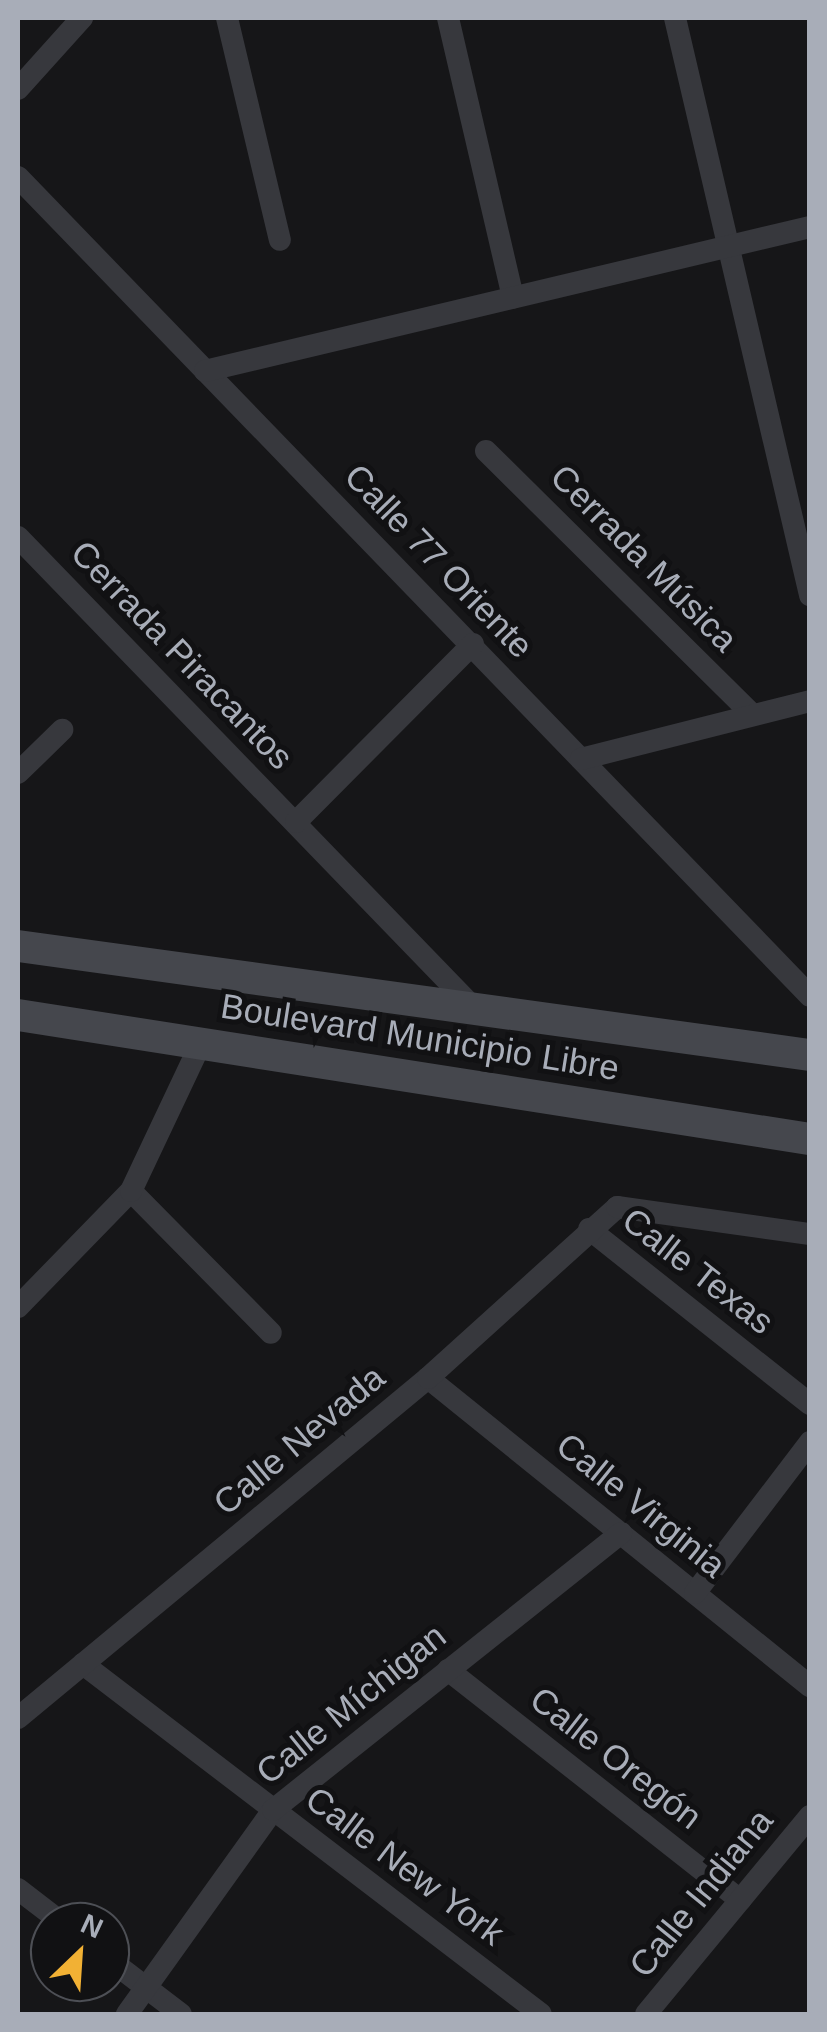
<!DOCTYPE html>
<meta charset="utf-8">
<style>
body{margin:0}
#map{position:relative;width:827px;height:2032px;overflow:hidden;background:#161618;font-family:Arial,sans-serif}
div>[style]{position:absolute}
[style*='--x']{left:calc(var(--x)*1px);top:calc(var(--y)*1px);width:calc(var(--w)*1px);rotate:calc(var(--a)*1deg)}
.street>*{height:22px;margin:-11px;padding:0 11px;transform-origin:11px;border-radius:11px;background:#37383d}
.secondary>*{height:32px;margin:-16px;padding:0 16px;transform-origin:16px;border-radius:16px;background:#45474d}
span{translate:-50% -50%;white-space:nowrap;text-align:center;line-height:1.15;-webkit-text-stroke:10px #111113;paint-order:stroke}
.street-label{font-size:35px;color:#a8adb8}
.frame{position:absolute;inset:0;border:20px solid #a8adb8;pointer-events:none}
.north{position:absolute;left:30px;top:1902px;width:100px;height:100px;box-sizing:border-box;background:#111113;border:2px solid #4d4f55;border-radius:50%;rotate:25deg;font-size:28px;font-weight:700;line-height:40px;text-align:center;color:#a8adb8}
.north::after{content:'';display:block;margin:auto;width:35px;height:45px;background:#f2b134;clip-path:polygon(50% 0,100% 100%,50% 72%,0 100%)}
</style>
<div id="map">
<div class="street">
<div style="--x:227;--y:18;--w:228;--a:76.6"></div>
<div style="--x:448;--y:18;--w:287;--a:76.9"></div>
<div style="--x:675;--y:18;--w:593;--a:76.83"></div>
<div style="--x:18;--y:89;--w:96;--a:-48"></div>
<div style="--x:18;--y:177;--w:1139;--a:45.96"></div>
<div style="--x:205;--y:371;--w:622;--a:-13.39"></div>
<div style="--x:486;--y:451;--w:375;--a:44.7"></div>
<div style="--x:18;--y:537;--w:657;--a:45.93"></div>
<div style="--x:581;--y:759;--w:236;--a:-14.2"></div>
<div style="--x:18;--y:773;--w:62;--a:-44.3"></div>
<div style="--x:296;--y:822;--w:251;--a:-45.2"></div>
<div style="--x:131;--y:1191;--w:199;--a:45.4"></div>
<div style="--x:589;--y:1229;--w:282;--a:38.4"></div>
<div style="--x:18;--y:1307;--w:162;--a:-45.8"></div>
<div style="--x:131;--y:1191;--w:164;--a:-64.7"></div>
<div style="--x:428;--y:1378;--w:491;--a:38.9"></div>
<div style="--x:695;--y:1593;--w:190;--a:-52.7"></div>
<div style="--x:83;--y:1664;--w:576;--a:37.39"></div>
<div style="--x:448;--y:1670;--w:372;--a:38.2"></div>
<div style="--x:18;--y:1718;--w:533;--a:-39.67"></div>
<div style="--x:428;--y:1378;--w:255;--a:-42.1"></div>
<div style="--x:617;--y:1207;--w:195;--a:8"></div>
<div style="--x:18;--y:1889;--w:54;--a:37.5"></div>
<div style="--x:110;--y:1960;--w:89;--a:37.3"></div>
<div style="--x:127;--y:2014;--w:251;--a:-54.4"></div>
<div style="--x:273;--y:1810;--w:445;--a:-38.5"></div>
<div style="--x:646;--y:2014;--w:257;--a:-50.4"></div>
</div>
<div class="secondary">
<div style="--x:18;--y:946;--w:799;--a:7.84"></div>
<div style="--x:18;--y:1015;--w:802;--a:8.9"></div>
</div>
<div class="street-label">
<span style="left:644px;top:558px;rotate:45deg">Cerrada Música</span>
<span style="left:439px;top:561px;rotate:46deg">Calle 77 Oriente</span>
<span style="left:182px;top:655px;rotate:46deg">Cerrada Piracantos</span>
<span style="left:420px;top:1037px;rotate:9deg">Boulevard Municipio Libre</span>
<span style="left:698px;top:1271px;rotate:38deg">Calle Texas</span>
<span style="left:299px;top:1440px;rotate:-40deg">Calle Nevada</span>
<span style="left:641px;top:1505px;rotate:39deg">Calle Virginia</span>
<span style="left:351px;top:1704px;rotate:-39deg">Calle Míchigan</span>
<span style="left:616px;top:1758px;rotate:38deg">Calle Oregón</span>
<span style="left:405px;top:1866px;rotate:37deg">Calle New York</span>
<span style="left:701px;top:1893px;rotate:-51deg">Calle Indiana</span>
</div>
<div class="frame"></div>
<div class="north">N</div>
</div>
